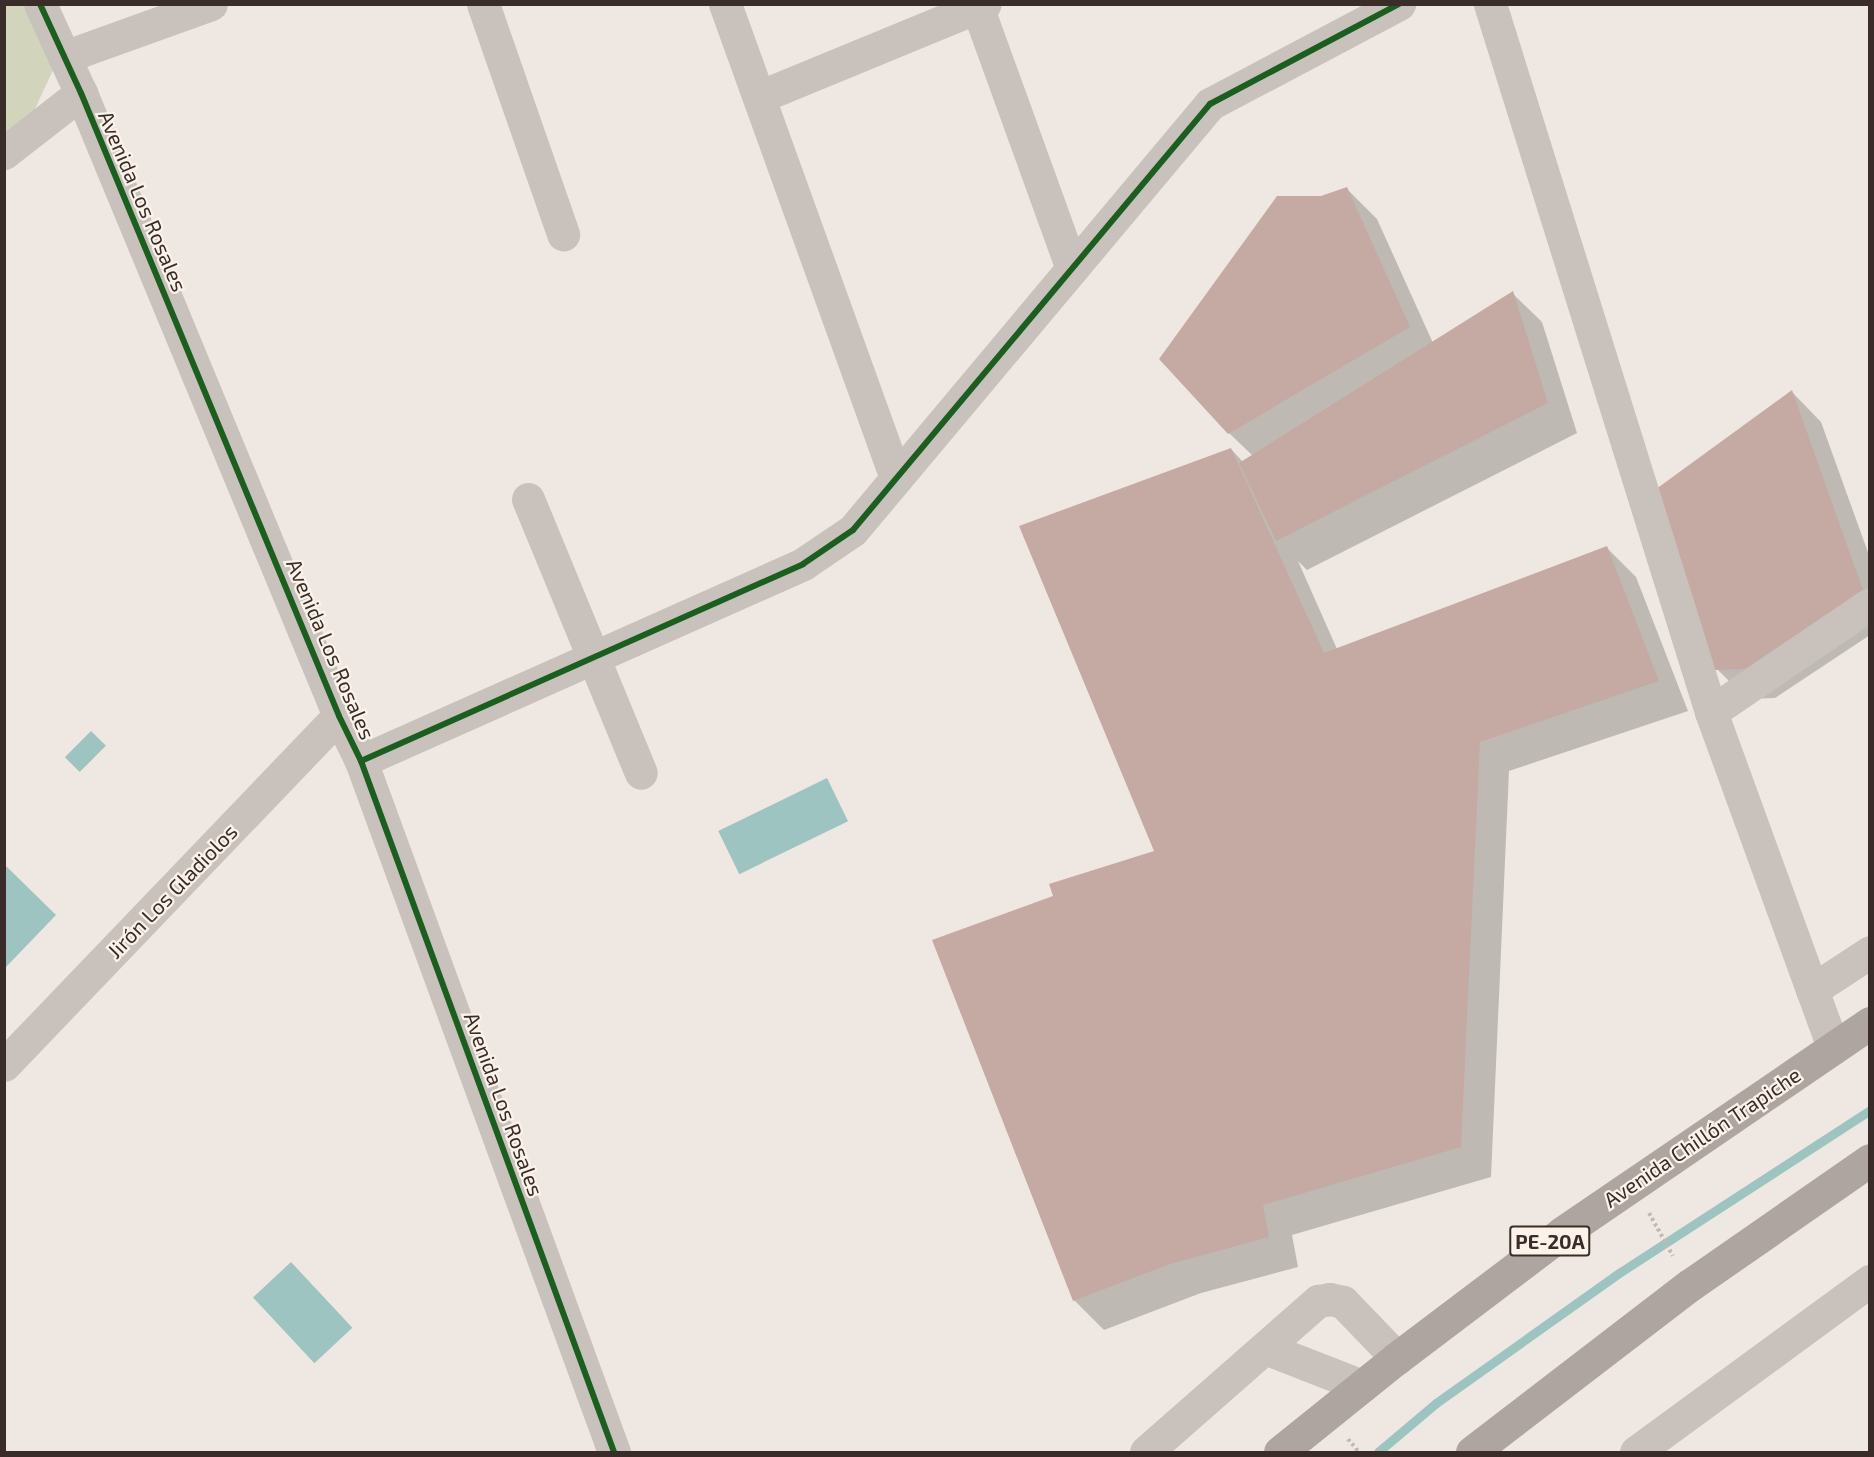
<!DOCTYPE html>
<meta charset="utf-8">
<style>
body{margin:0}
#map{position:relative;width:1874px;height:1457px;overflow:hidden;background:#efe8e2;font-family:"Exo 2",sans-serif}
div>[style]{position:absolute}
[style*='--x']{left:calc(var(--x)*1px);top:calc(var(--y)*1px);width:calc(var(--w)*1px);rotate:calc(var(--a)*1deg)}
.green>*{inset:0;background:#d2d5bc}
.water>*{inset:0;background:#9dc4c0;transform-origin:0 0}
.shadow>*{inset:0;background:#0003}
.stream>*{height:9px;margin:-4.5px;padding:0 4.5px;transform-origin:4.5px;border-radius:4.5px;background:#9dc4c0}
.building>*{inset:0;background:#c4aaa3}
.path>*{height:4px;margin-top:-2px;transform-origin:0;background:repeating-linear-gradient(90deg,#c1b9b4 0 3px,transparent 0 6px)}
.minor>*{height:33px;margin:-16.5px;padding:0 16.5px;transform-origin:16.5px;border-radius:16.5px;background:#c9c1bb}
.major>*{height:33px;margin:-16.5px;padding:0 16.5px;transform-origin:16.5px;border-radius:16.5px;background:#aea5a0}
.cycleway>*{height:6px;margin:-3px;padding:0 3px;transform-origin:3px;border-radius:3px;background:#1b5e20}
span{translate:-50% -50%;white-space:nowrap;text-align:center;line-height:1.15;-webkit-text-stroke:4.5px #fbf2ea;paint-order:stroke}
.shield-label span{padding:2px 4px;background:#fbf2ea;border:2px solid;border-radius:4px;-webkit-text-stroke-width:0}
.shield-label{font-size:20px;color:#3a2d29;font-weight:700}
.street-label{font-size:21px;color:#3a2d29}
.frame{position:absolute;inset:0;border:6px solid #3a2d29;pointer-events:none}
</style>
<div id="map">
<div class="green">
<div style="clip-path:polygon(5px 5px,23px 5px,54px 68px,34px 111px,5px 132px)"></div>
</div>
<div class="water">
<div style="left:91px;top:731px;width:21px;height:37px;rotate:45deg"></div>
<div style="left:827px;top:778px;width:48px;height:121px;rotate:64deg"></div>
<div style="clip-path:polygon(5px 865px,56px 915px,5px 968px,4px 968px)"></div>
<div style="left:291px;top:1262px;width:90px;height:52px;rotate:47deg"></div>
</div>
<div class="shadow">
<div style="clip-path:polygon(1347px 189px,1377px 219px,1433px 343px,1512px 293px,1542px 322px,1577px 433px,1307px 570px,1298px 561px,1337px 649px,1606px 547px,1636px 577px,1688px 711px,1509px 771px,1491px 1177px,1292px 1235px,1298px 1267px,1201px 1293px,1104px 1330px,1074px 1300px,1054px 897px,1156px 852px,1231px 449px,1243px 462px,1253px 456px,1229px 433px,1321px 197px)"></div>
<div style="clip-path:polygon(1792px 392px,1821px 422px,1870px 558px,1870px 635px,1775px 698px,1747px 699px,1717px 669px)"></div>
</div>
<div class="stream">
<div style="--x:1378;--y:1452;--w:76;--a:-40.2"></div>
<div style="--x:1436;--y:1403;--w:224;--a:-35.4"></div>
<div style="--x:1619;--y:1273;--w:299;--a:-33"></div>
</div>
<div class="building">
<div style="clip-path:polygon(1347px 187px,1410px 327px,1228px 434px,1159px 359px,1277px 196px,1321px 196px)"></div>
<div style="clip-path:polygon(1513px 291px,1548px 403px,1276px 541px,1239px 463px)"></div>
<div style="clip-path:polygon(1792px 390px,1863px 590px,1745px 669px,1715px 670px,1652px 492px)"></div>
<div style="clip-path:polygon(1231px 448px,1324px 653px,1607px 546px,1659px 681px,1480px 742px,1461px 1147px,1263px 1205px,1269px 1237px,1170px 1264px,1073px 1301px,932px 940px,1053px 896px,1049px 884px,1154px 851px,1019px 526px)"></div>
</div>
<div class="path">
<div style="--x:1649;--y:1213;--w:49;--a:60.8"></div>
<div style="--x:1348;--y:1439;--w:17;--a:50"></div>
</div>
<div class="minor">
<div style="--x:40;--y:4;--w:98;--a:65.3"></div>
<div style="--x:81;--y:93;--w:674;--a:67.5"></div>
<div style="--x:339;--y:716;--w:50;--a:63.9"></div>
<div style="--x:361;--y:761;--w:736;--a:69.89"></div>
<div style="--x:483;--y:4;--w:244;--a:70.8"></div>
<div style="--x:725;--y:4;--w:504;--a:70.16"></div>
<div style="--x:1490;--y:4;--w:742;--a:72.66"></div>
<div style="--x:1711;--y:712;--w:357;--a:70"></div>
<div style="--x:978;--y:9;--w:276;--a:70.1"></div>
<div style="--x:64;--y:57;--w:156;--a:-19.8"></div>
<div style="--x:759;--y:97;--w:244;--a:-22.4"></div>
<div style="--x:4;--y:153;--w:98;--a:-37.9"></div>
<div style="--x:528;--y:499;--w:296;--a:67.6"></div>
<div style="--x:1711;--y:712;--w:192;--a:-34.2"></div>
<div style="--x:361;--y:761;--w:484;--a:-24"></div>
<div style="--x:803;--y:564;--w:60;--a:-34.2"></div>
<div style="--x:853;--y:530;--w:556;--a:-50.04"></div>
<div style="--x:1210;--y:104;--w:214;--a:-27.9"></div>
<div style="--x:1812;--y:990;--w:69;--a:-33.2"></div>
<div style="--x:4;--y:1065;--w:484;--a:-46.2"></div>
<div style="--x:1265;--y:1348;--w:104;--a:21.4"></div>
<div style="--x:1146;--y:1452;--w:229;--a:-41.3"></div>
<div style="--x:1318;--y:1301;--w:12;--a:-9"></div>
<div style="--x:1330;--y:1299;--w:13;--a:13"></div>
<div style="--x:1343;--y:1302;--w:78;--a:46"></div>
<div style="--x:1636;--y:1452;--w:290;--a:-36.2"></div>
</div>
<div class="major">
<div style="--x:1280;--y:1452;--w:150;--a:-38.8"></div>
<div style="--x:1397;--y:1358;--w:207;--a:-37.1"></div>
<div style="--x:1562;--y:1233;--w:373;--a:-34.3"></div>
<div style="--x:1472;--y:1452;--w:275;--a:-37.5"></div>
<div style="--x:1690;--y:1285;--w:219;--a:-34.8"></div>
</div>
<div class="cycleway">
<div style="--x:40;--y:4;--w:98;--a:65.3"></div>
<div style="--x:81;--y:93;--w:674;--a:67.5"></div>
<div style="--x:339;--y:716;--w:50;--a:63.9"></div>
<div style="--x:361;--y:761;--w:736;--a:69.89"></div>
<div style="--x:361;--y:761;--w:484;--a:-24"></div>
<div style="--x:803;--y:564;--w:60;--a:-34.2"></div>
<div style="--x:853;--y:530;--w:556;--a:-50.04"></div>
<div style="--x:1210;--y:104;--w:214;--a:-27.9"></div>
</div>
<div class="shield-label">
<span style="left:1550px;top:1241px">PE-20A</span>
</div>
<div class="street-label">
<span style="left:143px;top:201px;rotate:67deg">Avenida Los Rosales</span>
<span style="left:331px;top:649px;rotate:67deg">Avenida Los Rosales</span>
<span style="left:172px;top:891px;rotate:-46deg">Jirón Los Gladiolos</span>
<span style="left:504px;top:1104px;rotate:70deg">Avenida Los Rosales</span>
<span style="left:1702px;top:1137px;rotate:-34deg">Avenida Chillón Trapiche</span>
</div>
<div class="frame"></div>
</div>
